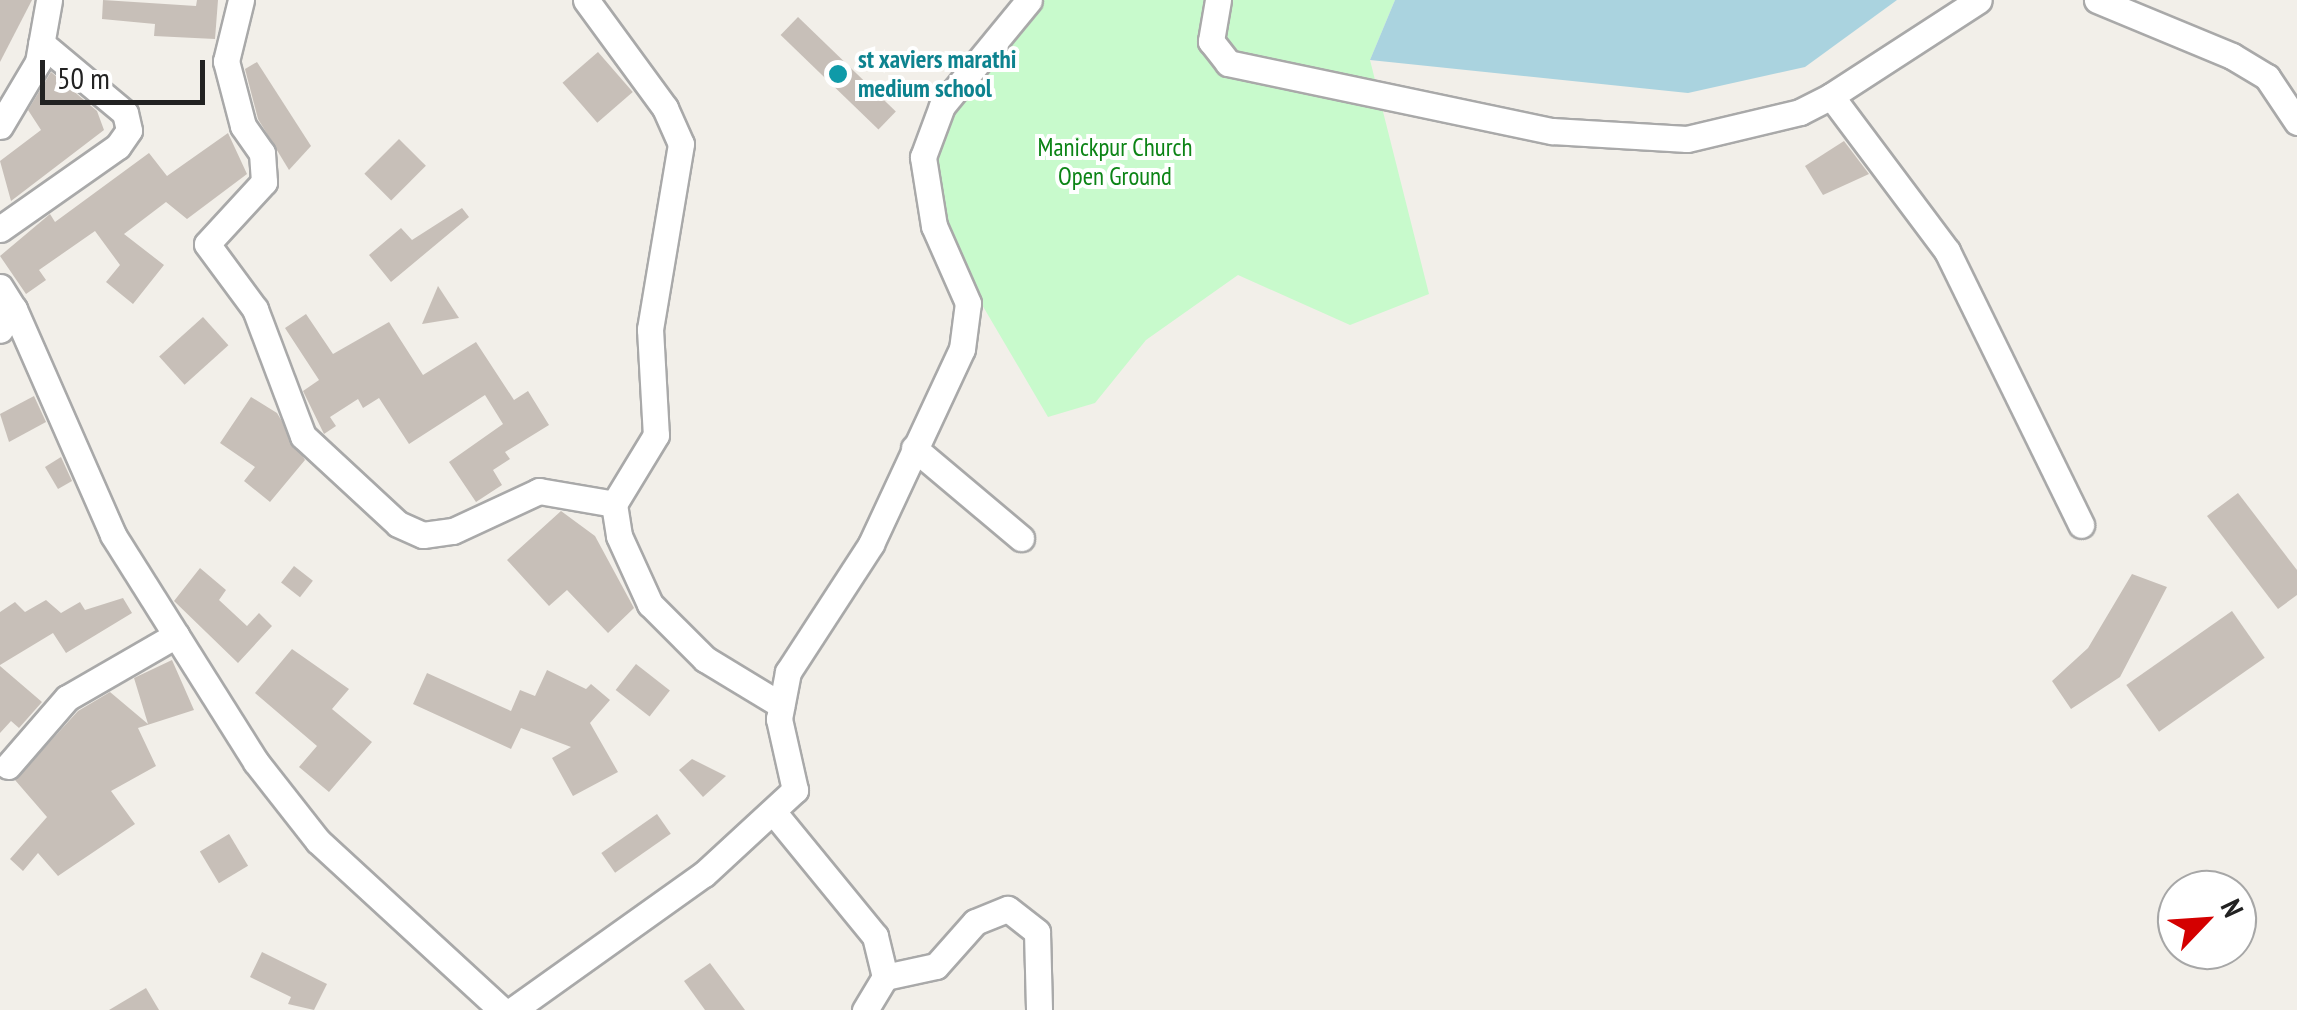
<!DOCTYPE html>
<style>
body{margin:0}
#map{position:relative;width:2297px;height:1010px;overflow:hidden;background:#f2efe9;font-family:"PT Sans Narrow",sans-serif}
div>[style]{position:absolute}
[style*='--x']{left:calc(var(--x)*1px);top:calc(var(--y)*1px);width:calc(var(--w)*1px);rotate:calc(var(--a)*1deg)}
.park>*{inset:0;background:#c8facc}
.water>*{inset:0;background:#aad3df}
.building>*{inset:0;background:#c7bfb8;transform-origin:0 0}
.roads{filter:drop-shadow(2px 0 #a9a9a9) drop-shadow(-2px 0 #a9a9a9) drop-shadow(0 2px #a9a9a9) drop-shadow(0 -2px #a9a9a9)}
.minor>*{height:25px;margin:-12.5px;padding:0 12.5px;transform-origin:12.5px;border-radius:12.5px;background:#fff}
.dots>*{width:28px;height:28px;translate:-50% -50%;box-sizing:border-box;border:5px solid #fff;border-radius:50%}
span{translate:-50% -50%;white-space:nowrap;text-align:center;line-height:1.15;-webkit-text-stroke:8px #fff;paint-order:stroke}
.culture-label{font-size:25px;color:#0d838f;font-weight:700}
.left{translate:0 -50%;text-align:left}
.park-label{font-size:25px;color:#0c8416}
.north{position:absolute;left:2157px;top:870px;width:100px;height:100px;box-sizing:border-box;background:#fff;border:2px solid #a7a7a7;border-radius:50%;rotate:65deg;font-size:28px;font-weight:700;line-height:40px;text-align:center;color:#222}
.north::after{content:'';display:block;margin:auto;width:35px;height:45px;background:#d40000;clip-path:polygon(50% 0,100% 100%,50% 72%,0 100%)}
.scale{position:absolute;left:40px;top:60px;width:165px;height:45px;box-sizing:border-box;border:5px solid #222;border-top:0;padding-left:12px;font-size:30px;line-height:35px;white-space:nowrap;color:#222;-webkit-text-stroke:8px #fff;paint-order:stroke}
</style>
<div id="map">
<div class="park">
<div style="clip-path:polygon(1038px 0,1395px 0,1370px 60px,1429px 294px,1350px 325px,1238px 275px,1146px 340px,1095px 403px,1048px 417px,961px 269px,918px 155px)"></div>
</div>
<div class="water">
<div style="clip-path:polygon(1395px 0,1897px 0,1805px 67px,1688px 93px,1370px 60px)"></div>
</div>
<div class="building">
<div style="clip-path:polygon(0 0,32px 0,0 62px)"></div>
<div style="clip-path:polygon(103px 0,196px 6px,197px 0,218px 0,215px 39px,154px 36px,155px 24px,102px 19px)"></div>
<div style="left:798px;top:17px;width:136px;height:25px;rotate:44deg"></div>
<div style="left:598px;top:52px;width:53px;height:47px;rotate:49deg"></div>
<div style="clip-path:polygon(257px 62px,311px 146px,289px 170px,258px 119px,245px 69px)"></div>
<div style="clip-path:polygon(51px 72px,97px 111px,104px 130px,11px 201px,0 161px,41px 130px,28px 110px)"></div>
<div style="clip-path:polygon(228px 133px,247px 174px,187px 219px,166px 202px,124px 234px,164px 265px,133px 304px,106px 282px,120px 265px,95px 231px,39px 270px,46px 280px,26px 294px,0 256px,50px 214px,55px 222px,149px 153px,167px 176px)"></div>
<div style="left:399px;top:139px;width:38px;height:49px;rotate:45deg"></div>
<div style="clip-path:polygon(1844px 141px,1869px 174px,1823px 195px,1805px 166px)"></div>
<div style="clip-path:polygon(462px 208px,469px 217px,391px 282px,369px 255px,401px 228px,412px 240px)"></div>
<div style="clip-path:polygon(438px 286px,459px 318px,422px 324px)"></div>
<div style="clip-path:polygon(306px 314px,333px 354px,389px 322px,423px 375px,476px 342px,514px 400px,528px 391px,549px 425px,505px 452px,510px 459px,493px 470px,502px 485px,476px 502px,449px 462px,503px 424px,485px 395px,409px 444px,379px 398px,363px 408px,358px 399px,330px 417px,336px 426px,324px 434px,303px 391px,319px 380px,285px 328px)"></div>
<div style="left:203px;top:317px;width:38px;height:59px;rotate:48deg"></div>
<div style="clip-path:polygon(34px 396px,46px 422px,9px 442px,0 414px)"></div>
<div style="clip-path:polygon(251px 397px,277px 413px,305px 460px,270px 502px,244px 481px,255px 467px,220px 443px)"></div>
<div style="clip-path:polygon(61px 457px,72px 481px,58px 489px,45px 467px)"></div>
<div style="clip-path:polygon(2238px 493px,2297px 570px,2297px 595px,2278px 609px,2207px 516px)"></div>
<div style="clip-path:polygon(561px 511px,595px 536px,634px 608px,608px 633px,567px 590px,549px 606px,507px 560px)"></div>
<div style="left:294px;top:566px;width:24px;height:21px;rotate:38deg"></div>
<div style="clip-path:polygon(200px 568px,226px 590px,219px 600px,247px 626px,259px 613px,272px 626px,238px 663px,174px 601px)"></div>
<div style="clip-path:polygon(2132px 574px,2167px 587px,2120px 677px,2071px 709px,2052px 681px,2088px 648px)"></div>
<div style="clip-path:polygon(123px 598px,132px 613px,66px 653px,53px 633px,0 665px,0 612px,15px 602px,25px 612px,46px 600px,61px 613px,80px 602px,85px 610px)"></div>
<div style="left:2232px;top:611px;width:57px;height:129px;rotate:55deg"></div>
<div style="clip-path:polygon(292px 649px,349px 689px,332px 709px,372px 742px,329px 792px,299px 767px,317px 746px,255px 693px)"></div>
<div style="clip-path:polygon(172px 660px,194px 710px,138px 728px,156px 766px,111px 791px,135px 824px,58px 876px,38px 853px,23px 871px,10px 859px,47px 817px,15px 780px,78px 711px,110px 692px,148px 724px,134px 678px)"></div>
<div style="left:636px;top:664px;width:43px;height:33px;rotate:38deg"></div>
<div style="clip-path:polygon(0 666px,42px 702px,19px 728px,11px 721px,0 733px)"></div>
<div style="clip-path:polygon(547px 670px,586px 689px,591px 684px,610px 700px,590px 723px,618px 772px,573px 796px,552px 758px,571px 747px,521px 728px,511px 749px,413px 704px,427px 673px,511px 711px,520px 690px,535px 696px)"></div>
<div style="clip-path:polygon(692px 759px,726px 776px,703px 797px,679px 770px)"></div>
<div style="left:657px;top:814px;width:24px;height:68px;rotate:55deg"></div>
<div style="left:229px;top:834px;width:37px;height:34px;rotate:59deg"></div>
<div style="clip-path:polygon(262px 952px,327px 984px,314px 1010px,288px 1004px,291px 997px,250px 977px)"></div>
<div style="clip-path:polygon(710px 963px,745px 1010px,705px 1010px,684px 981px)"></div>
<div style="clip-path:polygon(146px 988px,159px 1010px,109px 1010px)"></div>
</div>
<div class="roads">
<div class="minor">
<div style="--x:241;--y:0;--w:63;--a:103.8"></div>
<div style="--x:226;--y:61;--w:67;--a:75.3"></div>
<div style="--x:243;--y:126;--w:33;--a:55"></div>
<div style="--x:262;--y:153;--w:29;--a:86"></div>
<div style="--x:264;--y:182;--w:84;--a:132.6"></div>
<div style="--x:207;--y:244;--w:81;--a:53.6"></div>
<div style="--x:255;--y:309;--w:136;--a:69.3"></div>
<div style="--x:303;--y:436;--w:129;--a:42.8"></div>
<div style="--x:398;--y:524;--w:27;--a:24"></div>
<div style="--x:423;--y:535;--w:30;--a:-8"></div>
<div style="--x:453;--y:531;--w:95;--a:-24.9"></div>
<div style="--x:539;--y:491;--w:76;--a:9.8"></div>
<div style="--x:586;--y:0;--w:134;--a:53.8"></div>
<div style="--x:665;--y:108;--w:39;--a:66"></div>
<div style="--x:681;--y:144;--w:188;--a:99.5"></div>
<div style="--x:650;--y:329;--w:106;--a:86.8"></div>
<div style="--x:656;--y:435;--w:81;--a:121.3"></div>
<div style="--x:614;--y:504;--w:32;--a:81"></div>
<div style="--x:619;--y:536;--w:75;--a:65.5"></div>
<div style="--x:650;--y:604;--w:78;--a:45"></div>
<div style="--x:705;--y:659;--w:89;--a:31.2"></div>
<div style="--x:1218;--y:0;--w:42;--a:99.7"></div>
<div style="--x:1211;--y:41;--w:28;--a:52"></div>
<div style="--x:1228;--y:63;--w:331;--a:11.9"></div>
<div style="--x:1552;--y:131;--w:135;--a:3.4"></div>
<div style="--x:1687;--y:139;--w:116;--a:-13.4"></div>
<div style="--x:1800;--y:112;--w:35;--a:-27"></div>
<div style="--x:1831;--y:96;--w:194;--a:53.2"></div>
<div style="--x:1947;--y:251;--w:305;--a:63.9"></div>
<div style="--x:2097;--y:0;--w:146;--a:22.5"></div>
<div style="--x:2232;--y:56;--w:41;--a:31"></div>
<div style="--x:2267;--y:77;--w:54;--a:56.3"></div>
<div style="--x:1831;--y:96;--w:176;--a:-33"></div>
<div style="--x:0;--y:126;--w:74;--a:-59.3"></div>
<div style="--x:38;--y:62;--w:63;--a:-79.9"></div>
<div style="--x:0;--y:229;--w:144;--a:-35.1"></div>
<div style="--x:118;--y:146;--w:19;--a:-55"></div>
<div style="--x:129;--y:130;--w:17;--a:-103"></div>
<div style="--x:125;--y:113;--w:109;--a:-140.2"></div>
<div style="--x:0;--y:287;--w:26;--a:58"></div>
<div style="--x:14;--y:309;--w:25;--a:124"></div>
<div style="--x:14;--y:309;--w:247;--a:66.3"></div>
<div style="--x:113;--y:535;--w:268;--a:57.8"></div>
<div style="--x:256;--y:762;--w:100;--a:51.9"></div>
<div style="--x:318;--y:841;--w:250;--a:42.6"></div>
<div style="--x:914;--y:448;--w:140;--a:40.1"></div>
<div style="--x:8;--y:766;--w:90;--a:-49.1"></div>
<div style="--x:67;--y:698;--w:126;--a:-30"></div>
<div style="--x:775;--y:814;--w:158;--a:50.7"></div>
<div style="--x:875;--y:936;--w:42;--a:76.3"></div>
<div style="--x:885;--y:977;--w:39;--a:121"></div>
<div style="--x:885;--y:977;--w:52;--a:-12.2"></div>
<div style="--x:936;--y:966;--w:59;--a:-48.4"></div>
<div style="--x:975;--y:922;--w:35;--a:-22"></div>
<div style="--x:1008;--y:909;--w:37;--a:38"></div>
<div style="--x:1037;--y:932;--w:78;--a:88.5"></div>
<div style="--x:513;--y:1010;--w:234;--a:-35.5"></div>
<div style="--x:704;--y:874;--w:124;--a:-42.7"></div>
<div style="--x:795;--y:790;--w:73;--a:-102.7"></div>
<div style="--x:779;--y:719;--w:48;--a:-79.2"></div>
<div style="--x:788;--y:672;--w:153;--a:-57"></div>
<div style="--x:871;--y:544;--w:215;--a:-65"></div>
<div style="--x:962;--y:349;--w:46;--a:-82.6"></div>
<div style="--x:968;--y:303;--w:84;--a:-113.8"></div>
<div style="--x:934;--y:226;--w:70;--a:-99.1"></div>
<div style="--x:923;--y:157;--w:54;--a:-69.6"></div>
<div style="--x:942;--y:106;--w:137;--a:-50.6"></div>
</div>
</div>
<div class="dots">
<div style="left:838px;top:74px;background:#0f9aa8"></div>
</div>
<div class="culture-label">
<span class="left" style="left:858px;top:74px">st xaviers marathi<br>medium school</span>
</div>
<div class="park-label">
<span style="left:1115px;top:162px">Manickpur Church<br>Open Ground</span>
</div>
<div class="north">N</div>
<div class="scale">50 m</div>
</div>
